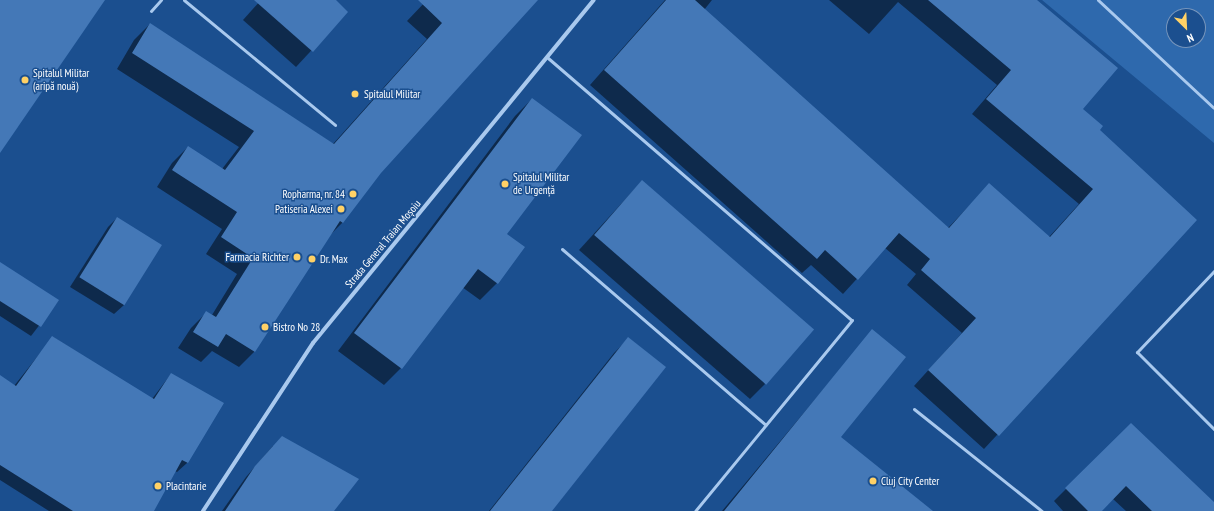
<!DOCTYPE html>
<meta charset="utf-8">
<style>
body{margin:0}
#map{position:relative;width:1214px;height:511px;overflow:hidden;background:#1b4f8f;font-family:"PT Sans Narrow",sans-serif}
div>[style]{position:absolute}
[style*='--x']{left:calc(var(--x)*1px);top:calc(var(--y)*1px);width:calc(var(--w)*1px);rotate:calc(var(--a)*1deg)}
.green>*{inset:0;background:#2e69ad}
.shadow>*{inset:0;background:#0007}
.building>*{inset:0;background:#4478b7;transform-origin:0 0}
.service>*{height:3px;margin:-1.5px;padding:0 1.5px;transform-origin:1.5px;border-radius:1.5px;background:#a9c9ee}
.minor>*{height:4px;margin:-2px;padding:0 2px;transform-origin:2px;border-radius:2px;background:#a9c9ee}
.dots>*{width:11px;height:11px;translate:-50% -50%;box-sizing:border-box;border:2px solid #1b4f8f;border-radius:50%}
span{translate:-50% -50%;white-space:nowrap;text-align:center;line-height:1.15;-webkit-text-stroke:3px #1b4f8f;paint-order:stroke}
.poi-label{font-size:11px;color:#fff}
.left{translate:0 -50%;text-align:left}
.right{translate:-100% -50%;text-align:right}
.street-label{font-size:11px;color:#fff}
.north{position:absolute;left:1166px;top:8px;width:40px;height:40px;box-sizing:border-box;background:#1b4f8f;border:1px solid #7695bc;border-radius:50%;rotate:156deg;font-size:11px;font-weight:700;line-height:16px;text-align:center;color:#fff}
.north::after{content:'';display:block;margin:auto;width:14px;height:18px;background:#ffd166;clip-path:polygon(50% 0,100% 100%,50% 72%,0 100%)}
</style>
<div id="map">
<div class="green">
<div style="clip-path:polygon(evenodd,1042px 0,1214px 0,1214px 143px,1042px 0,1174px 16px,1198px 16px,1198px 40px,1174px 40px,1174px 16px)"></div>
</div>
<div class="shadow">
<div style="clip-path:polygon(261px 0,335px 0,347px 12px,296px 67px,243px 20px)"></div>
<div style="clip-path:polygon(427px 0,537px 0,380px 172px,343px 222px,328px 237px,255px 351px,239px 367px,212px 351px,201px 362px,178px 348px,191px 328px,207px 312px,212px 315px,237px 274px,206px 254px,222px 229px,157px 187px,172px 163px,188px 147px,222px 169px,239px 147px,117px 69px,134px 40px,150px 24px,333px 144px,427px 39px,407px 21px)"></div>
<div style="clip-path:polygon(665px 0,712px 0,704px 10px,948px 228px,989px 185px,1049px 237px,1079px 204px,972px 114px,997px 85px,898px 2px,869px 34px,829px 0,1035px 0,1081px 109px,1098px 130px,1196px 220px,984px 449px,914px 386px,962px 333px,907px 285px,916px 274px,885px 248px,843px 294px,811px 265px,802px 273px,590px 85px)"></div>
<div style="clip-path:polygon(532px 99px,497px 283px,480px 300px,462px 287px,401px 368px,384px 385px,338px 351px,515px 116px)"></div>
<div style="clip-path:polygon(642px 181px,765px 384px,750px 399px,579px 250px)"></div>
<div style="clip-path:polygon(117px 218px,124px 305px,114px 314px,70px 287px,108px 227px)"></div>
<div style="clip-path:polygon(0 264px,58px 301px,31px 336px,0 316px)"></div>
<div style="clip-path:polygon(873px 330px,840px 437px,932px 511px,722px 511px)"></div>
<div style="clip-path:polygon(53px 337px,152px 399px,171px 374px,222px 403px,187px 463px,177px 472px,175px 471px,151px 511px,49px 511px,0 480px,0 377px,14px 386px)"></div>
<div style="clip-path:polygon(628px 339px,550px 511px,489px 511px,614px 353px)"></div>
<div style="clip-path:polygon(1131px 424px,1214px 503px,1214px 511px,1126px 511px,1113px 499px,1101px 511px,1063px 511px,1054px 501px)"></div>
<div style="clip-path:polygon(273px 446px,332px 511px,222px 511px,246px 477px)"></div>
</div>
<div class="building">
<div style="clip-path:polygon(0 0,105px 0,0 153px)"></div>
<div style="clip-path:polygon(254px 0,336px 0,348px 12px,313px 52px)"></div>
<div style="clip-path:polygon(418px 0,538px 0,381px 173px,343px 223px,340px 221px,255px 352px,226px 334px,218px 347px,193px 332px,206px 311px,216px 317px,253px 258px,221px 237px,237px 212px,172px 170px,188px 146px,225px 170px,254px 131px,132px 53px,150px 23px,334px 144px,442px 23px)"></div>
<div style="clip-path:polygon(666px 0,695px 0,949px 228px,989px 183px,1050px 237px,1093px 189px,986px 99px,1011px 70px,928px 0,1037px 0,1118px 68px,1083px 109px,1103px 126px,1100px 130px,1197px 220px,999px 436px,928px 370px,976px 318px,921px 270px,930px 259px,899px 233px,858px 280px,825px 250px,817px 259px,604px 70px)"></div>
<div style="clip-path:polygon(532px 98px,582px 135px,507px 234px,525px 247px,498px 284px,478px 269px,402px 369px,354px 333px)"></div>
<div style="left:642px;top:180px;width:228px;height:73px;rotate:41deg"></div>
<div style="left:117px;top:217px;width:53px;height:71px;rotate:32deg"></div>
<div style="clip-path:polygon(0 262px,59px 300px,41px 327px,0 301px)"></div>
<div style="clip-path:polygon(872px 329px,906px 357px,841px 437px,933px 511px,724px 511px)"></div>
<div style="clip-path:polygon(52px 336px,154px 399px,171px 373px,224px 403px,188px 463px,182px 460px,154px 511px,73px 511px,0 465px,0 375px,16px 386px)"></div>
<div style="clip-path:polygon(628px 337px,666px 367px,552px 511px,490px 511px)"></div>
<div style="clip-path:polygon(1131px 423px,1214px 502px,1214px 511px,1152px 511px,1126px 486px,1102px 511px,1088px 511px,1065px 488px)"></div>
<div style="clip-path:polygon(282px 436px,359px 479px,334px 511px,225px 511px,255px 466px)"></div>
</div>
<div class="service">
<div style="--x:184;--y:0;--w:196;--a:39.6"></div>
<div style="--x:1098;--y:0;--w:158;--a:43"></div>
<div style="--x:151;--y:11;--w:15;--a:-48"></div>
<div style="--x:548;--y:58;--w:401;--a:40.8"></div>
<div style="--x:852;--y:320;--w:247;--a:129.4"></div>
<div style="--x:562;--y:249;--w:269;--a:40.8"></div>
<div style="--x:1214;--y:271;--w:112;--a:133.5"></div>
<div style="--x:1137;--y:352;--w:109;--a:45"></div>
<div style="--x:914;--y:409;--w:164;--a:38.6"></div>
</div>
<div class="minor">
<div style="--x:203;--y:511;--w:201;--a:-56.8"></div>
<div style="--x:313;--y:343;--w:443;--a:-50.7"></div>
</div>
<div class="dots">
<div style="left:25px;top:80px;background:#ffd166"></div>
<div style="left:355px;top:94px;background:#ffd166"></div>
<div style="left:505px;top:184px;background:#ffd166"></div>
<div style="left:353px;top:194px;background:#ffd166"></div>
<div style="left:341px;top:209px;background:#ffd166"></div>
<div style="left:297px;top:257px;background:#ffd166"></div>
<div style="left:312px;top:259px;background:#ffd166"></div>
<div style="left:265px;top:327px;background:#ffd166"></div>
<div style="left:873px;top:481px;background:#ffd166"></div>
<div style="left:158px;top:486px;background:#ffd166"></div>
</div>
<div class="poi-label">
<span class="left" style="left:33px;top:80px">Spitalul Militar<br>(aripă nouă)</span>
<span class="left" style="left:364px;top:94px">Spitalul Militar</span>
<span class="left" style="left:513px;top:184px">Spitalul Militar<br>de Urgență</span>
<span class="right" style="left:345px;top:194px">Ropharma, nr. 84</span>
<span class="right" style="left:333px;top:209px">Patiseria Alexei</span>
<span class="right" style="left:289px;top:257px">Farmacia Richter</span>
<span class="left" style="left:320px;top:259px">Dr. Max</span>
<span class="left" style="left:273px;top:327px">Bistro No 28</span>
<span class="left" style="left:881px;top:481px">Cluj City Center</span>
<span class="left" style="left:166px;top:486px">Placintarie</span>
</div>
<div class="street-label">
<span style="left:383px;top:244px;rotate:-50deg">Strada General Traian Moșoiu</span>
</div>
<div class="north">N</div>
</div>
